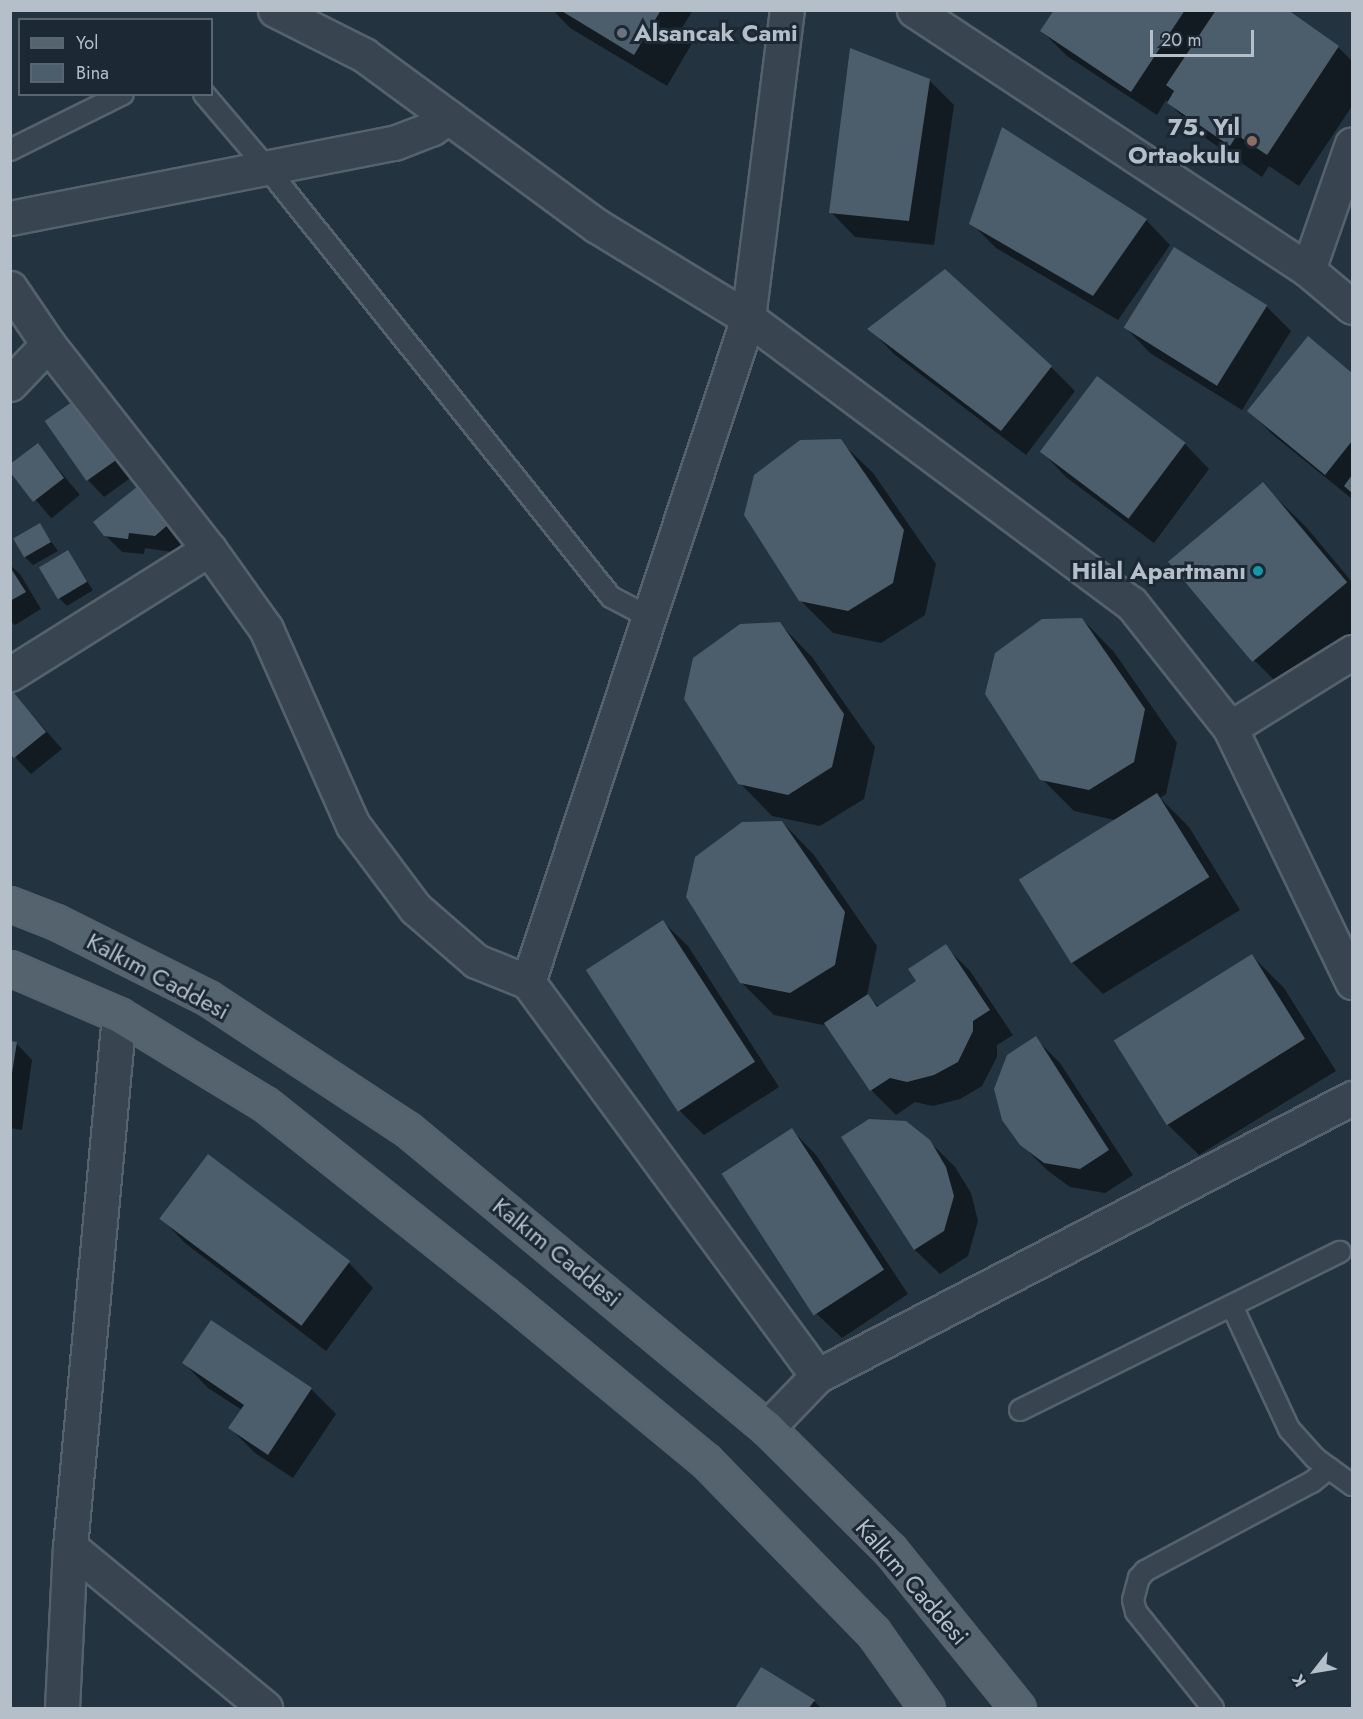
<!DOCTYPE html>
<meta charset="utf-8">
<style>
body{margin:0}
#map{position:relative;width:1363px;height:1719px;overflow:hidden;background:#23333f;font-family:Jost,sans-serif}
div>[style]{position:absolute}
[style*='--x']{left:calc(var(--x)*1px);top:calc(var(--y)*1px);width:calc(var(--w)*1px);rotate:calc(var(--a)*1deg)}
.shadow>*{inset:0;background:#0007;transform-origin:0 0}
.building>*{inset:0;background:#4c5d6b;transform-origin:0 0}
.roads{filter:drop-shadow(2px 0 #55626d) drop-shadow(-2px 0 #55626d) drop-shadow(0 2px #55626d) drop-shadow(0 -2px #55626d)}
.lane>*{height:20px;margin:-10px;padding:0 10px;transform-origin:10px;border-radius:10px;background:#38444f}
.street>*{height:33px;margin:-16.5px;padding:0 16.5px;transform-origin:16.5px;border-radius:16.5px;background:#38444f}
.primary>*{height:33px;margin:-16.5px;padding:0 16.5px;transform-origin:16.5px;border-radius:16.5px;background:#55636f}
.dots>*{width:16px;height:16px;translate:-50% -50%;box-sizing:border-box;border:3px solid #1c2934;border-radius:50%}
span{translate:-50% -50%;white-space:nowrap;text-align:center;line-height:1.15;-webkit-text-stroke:6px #1c2934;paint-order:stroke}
.poi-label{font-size:24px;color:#b4bfca;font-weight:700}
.left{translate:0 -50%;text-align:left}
.right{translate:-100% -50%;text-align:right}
.street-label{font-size:24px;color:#b4bfca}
.frame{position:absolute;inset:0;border:12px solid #b4bfca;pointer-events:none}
.legend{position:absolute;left:18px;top:18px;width:195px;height:78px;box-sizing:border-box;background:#1c2934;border:2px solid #596570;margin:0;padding:8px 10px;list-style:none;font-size:18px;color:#b4bfca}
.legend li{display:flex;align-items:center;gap:12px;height:30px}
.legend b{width:30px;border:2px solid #596570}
.north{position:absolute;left:1285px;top:1641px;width:60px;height:60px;-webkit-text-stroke:4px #1c2934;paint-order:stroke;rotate:239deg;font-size:16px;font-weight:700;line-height:24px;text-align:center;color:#b4bfca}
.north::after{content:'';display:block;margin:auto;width:21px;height:27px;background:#b4bfca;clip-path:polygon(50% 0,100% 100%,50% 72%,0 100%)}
.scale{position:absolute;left:1150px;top:30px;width:104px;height:27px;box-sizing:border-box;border:3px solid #b4bfca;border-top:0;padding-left:8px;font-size:18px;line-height:21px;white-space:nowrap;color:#b4bfca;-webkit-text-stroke:4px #1c2934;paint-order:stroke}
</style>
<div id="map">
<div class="shadow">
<div style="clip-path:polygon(553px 10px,693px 10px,682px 28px,694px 40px,667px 86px,570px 28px)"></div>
<div style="clip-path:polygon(1056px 10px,1285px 10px,1338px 47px,1352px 61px,1352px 106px,1299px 186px,1269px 166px,1262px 177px,1201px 135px,1166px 100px,1157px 115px,1067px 56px,1042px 31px)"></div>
<div style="clip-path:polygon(929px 80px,954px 105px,934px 245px,855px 237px,831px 212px)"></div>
<div style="clip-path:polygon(1146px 220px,1170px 245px,1118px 320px,996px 248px,971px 223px)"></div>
<div style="clip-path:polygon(1175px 249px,1266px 306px,1291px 331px,1242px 410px,1150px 353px,1126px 328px)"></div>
<div style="clip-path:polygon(870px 329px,1051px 367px,1075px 391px,1026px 455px,894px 354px)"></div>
<div style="clip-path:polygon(1308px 338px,1352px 375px,1351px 498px,1273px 435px,1249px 411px)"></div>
<div style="clip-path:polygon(79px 399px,136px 474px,104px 497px,88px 480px,46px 422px)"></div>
<div style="clip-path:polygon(840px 441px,873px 473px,936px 564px,925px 615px,881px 643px,833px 633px,800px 600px)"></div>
<div style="clip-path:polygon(1185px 444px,1209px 469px,1154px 543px,1066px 477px,1042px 452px)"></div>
<div style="left:38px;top:445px;width:65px;height:37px;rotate:50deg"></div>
<div style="clip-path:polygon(1262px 484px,1307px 528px,1352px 582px,1352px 660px,1299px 705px,1254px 660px,1170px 561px)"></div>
<div style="clip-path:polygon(164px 496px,194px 533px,172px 552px,145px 548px,144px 554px,122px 552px,105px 535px)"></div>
<div style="clip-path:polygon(39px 525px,58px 551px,33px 565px,25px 557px)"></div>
<div style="clip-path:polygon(67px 552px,93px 590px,67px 606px,59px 598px)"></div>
<div style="clip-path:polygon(10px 565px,20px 574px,41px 609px,15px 625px,10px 621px)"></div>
<div style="clip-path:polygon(1082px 619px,1114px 652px,1177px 743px,1166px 794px,1160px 798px,1189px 827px,1240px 910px,1103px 994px,1071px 961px,1021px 878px,1115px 820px,1074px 811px,1042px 779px)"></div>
<div style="clip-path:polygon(780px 624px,812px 657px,875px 747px,864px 799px,820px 826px,772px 816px,740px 783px)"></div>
<div style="clip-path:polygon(10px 690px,62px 749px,31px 774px,15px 757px)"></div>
<div style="clip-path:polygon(782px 822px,814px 855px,877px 946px,867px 995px,879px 1007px,918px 981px,945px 946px,970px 971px,1013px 1035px,997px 1045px,997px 1057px,982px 1086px,960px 1099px,933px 1106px,915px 1102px,896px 1115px,871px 1090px,826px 1023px,823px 1025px,774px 1015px,741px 982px)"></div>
<div style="clip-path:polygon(663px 922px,688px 946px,779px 1087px,704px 1135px,679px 1110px,588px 970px)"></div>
<div style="clip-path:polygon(1252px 956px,1284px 988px,1336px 1071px,1199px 1155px,1166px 1123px)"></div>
<div style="clip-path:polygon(1035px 1038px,1060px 1063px,1133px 1175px,1105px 1193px,1070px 1187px,1047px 1170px,1021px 1144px)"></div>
<div style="clip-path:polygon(10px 1042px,16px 1043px,32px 1060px,22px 1130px,10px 1128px)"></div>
<div style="clip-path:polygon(792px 1130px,816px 1155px,908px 1294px,842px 1338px,817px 1314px)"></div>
<div style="clip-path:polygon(843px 1138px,929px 1141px,955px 1167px,971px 1193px,978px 1221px,968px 1256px,940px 1274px,915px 1250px)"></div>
<div style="clip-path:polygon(161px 1218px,349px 1263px,373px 1288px,326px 1351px,185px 1243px)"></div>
<div style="clip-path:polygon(211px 1322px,311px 1389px,336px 1414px,293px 1478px,255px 1453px,230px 1428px,242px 1410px,208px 1388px,184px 1363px)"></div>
<div style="clip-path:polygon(761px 1669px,814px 1701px,821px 1708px,737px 1708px)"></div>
</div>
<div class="building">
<div style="clip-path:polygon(560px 10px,661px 10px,634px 55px)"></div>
<div style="clip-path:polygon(1054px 10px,1185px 10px,1131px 92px,1040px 31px)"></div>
<div style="clip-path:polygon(1216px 10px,1288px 10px,1339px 46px,1267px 155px,1237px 135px,1230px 146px,1167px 103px,1174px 91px,1166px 85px)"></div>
<div style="clip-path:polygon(850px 48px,930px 79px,909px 221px,829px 213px)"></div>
<div style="clip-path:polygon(1002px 127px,1147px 219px,1093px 296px,969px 224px)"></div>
<div style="left:1174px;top:247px;width:110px;height:95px;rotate:32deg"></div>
<div style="clip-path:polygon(945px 269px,1052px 366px,1001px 431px,867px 329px)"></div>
<div style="clip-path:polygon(1308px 336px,1352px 373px,1352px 441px,1325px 475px,1247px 411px)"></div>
<div style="left:1097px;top:376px;width:111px;height:95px;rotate:37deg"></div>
<div style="left:79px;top:397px;width:73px;height:42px;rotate:55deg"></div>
<div style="clip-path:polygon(841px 439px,904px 530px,893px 583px,848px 611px,799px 601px,744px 515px,754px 475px,800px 440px)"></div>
<div style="clip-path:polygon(38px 443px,64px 478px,33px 502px,10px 472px,10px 464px)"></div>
<div style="clip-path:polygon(1352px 475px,1352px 493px,1344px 486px)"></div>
<div style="clip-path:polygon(148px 478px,178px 516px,155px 536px,129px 533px,128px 539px,104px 536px,93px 522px)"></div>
<div style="left:1263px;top:482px;width:131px;height:124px;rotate:50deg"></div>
<div style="left:40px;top:523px;width:22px;height:31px;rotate:60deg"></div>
<div style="left:68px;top:550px;width:37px;height:34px;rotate:59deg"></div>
<div style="clip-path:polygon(10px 567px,26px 592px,10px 601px)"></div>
<div style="clip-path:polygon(1082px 618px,1145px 709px,1134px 762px,1089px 790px,1040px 780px,985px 694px,995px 653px,1042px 619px)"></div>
<div style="clip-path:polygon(780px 622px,844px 714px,832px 767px,788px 795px,738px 784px,684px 699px,693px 658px,740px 624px)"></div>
<div style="clip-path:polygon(10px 688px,46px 732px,14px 758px,10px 755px)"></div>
<div style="left:1157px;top:793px;width:99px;height:163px;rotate:58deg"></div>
<div style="clip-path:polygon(782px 821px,845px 912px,835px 965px,790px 993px,740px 983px,686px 897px,695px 857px,742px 822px)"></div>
<div style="left:663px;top:920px;width:169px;height:92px;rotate:57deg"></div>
<div style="clip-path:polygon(946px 944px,990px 1010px,973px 1021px,973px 1031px,958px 1062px,934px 1075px,907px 1082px,890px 1078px,870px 1091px,824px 1023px,868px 994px,877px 1007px,916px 981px,908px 969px)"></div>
<div style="left:1252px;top:954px;width:100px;height:163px;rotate:58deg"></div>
<div style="clip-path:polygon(1036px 1036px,1109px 1150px,1080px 1169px,1044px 1163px,1020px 1145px,1002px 1120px,994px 1089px,1007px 1055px)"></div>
<div style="clip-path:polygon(10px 1041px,17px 1042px,12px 1073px,10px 1073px)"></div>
<div style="clip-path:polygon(869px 1119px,906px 1121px,930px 1140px,946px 1167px,954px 1196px,944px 1231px,914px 1250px,841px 1137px)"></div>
<div style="left:792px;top:1128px;width:169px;height:84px;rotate:57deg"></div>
<div style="left:208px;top:1154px;width:178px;height:81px;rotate:37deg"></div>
<div style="clip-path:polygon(211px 1320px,312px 1388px,268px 1455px,228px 1428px,244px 1405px,182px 1363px)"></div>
<div style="clip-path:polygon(761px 1667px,815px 1700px,809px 1708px,735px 1708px)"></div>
</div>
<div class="roads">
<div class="lane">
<div style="--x:204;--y:94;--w:97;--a:49.6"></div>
<div style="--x:267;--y:168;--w:550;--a:51.28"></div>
<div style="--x:611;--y:597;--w:43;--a:27.8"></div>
<div style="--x:10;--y:150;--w:126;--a:-26.4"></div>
<div style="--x:1232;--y:1306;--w:136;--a:65.1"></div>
<div style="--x:1289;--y:1429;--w:39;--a:48"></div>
<div style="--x:1315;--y:1458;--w:46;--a:36.1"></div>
<div style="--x:1020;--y:1410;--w:357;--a:-26.3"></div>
<div style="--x:1213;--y:1708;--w:123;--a:-128.7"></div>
<div style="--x:1136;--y:1612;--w:12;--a:-104"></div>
<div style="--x:1133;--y:1600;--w:23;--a:-75"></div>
<div style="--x:1139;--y:1578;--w:9;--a:-49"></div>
<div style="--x:1145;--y:1571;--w:189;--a:-28.1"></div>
<div style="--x:1312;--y:1482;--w:22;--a:-39"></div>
</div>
<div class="street">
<div style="--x:275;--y:10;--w:100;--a:26.8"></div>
<div style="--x:364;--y:55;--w:289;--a:36.3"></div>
<div style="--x:597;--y:226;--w:177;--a:31.4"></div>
<div style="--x:748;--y:318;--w:477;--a:36.7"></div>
<div style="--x:1131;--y:603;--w:159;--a:51.6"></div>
<div style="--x:1230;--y:728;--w:282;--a:64.3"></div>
<div style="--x:914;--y:10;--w:472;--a:33.4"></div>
<div style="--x:1308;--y:270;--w:57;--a:40.1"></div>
<div style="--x:10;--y:218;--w:391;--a:-11.1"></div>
<div style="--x:394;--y:143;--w:40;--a:-21"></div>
<div style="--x:431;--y:129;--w:21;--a:-35"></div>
<div style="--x:1308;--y:270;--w:133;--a:-70.8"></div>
<div style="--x:10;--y:288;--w:68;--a:55.8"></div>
<div style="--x:48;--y:344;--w:261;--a:51.9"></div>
<div style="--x:209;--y:549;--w:98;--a:54.5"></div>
<div style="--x:266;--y:629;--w:214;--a:66.1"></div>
<div style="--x:353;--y:825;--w:104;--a:53.2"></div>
<div style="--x:415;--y:908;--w:81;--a:41"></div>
<div style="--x:476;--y:961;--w:56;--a:22"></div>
<div style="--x:528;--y:982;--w:489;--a:53.7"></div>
<div style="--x:10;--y:384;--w:55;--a:-46.5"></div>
<div style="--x:10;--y:674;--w:235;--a:-32.1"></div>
<div style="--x:1230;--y:728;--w:144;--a:-31.9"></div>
<div style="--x:528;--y:982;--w:699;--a:-71.67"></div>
<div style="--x:748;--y:318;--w:310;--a:-82.8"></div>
<div style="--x:767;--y:1428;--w:72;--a:-46.1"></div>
<div style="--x:817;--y:1376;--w:603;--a:-27.46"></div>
<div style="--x:70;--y:1547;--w:253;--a:39.5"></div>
<div style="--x:62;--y:1708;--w:161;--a:-87.2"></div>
<div style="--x:70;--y:1547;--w:534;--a:-84.74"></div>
</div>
<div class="primary">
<div style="--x:10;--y:904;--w:49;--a:21.4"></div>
<div style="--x:56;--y:922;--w:170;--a:26.6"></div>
<div style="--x:208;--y:998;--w:238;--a:33.4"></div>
<div style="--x:407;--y:1129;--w:468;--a:39.7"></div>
<div style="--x:767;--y:1428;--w:173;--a:44.8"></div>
<div style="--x:890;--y:1550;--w:203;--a:51"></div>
<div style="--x:10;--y:968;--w:119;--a:23.3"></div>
<div style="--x:119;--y:1015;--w:171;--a:31.4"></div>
<div style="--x:265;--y:1104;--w:305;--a:38.5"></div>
<div style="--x:504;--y:1294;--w:262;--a:39.6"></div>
<div style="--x:706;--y:1461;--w:239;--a:45.7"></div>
<div style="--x:873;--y:1632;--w:93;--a:54.6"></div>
</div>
</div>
<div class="dots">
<div style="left:622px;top:33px;background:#6b7280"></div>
<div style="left:1252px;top:141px;background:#8d6e63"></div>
<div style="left:1258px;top:571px;background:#0f9aa8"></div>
</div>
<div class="poi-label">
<span class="left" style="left:634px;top:33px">Alsancak Cami</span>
<span class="right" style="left:1240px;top:141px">75. Yıl<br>Ortaokulu</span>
<span class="right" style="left:1246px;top:571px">Hilal Apartmanı</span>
</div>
<div class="street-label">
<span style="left:158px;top:976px;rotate:28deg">Kalkım Caddesi</span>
<span style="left:557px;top:1252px;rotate:39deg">Kalkım Caddesi</span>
<span style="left:912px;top:1582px;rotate:49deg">Kalkım Caddesi</span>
</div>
<div class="frame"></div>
<ul class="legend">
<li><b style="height:8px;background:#55636f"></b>Yol</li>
<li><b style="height:16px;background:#4c5d6b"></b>Bina</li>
</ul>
<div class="north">K</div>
<div class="scale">20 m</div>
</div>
